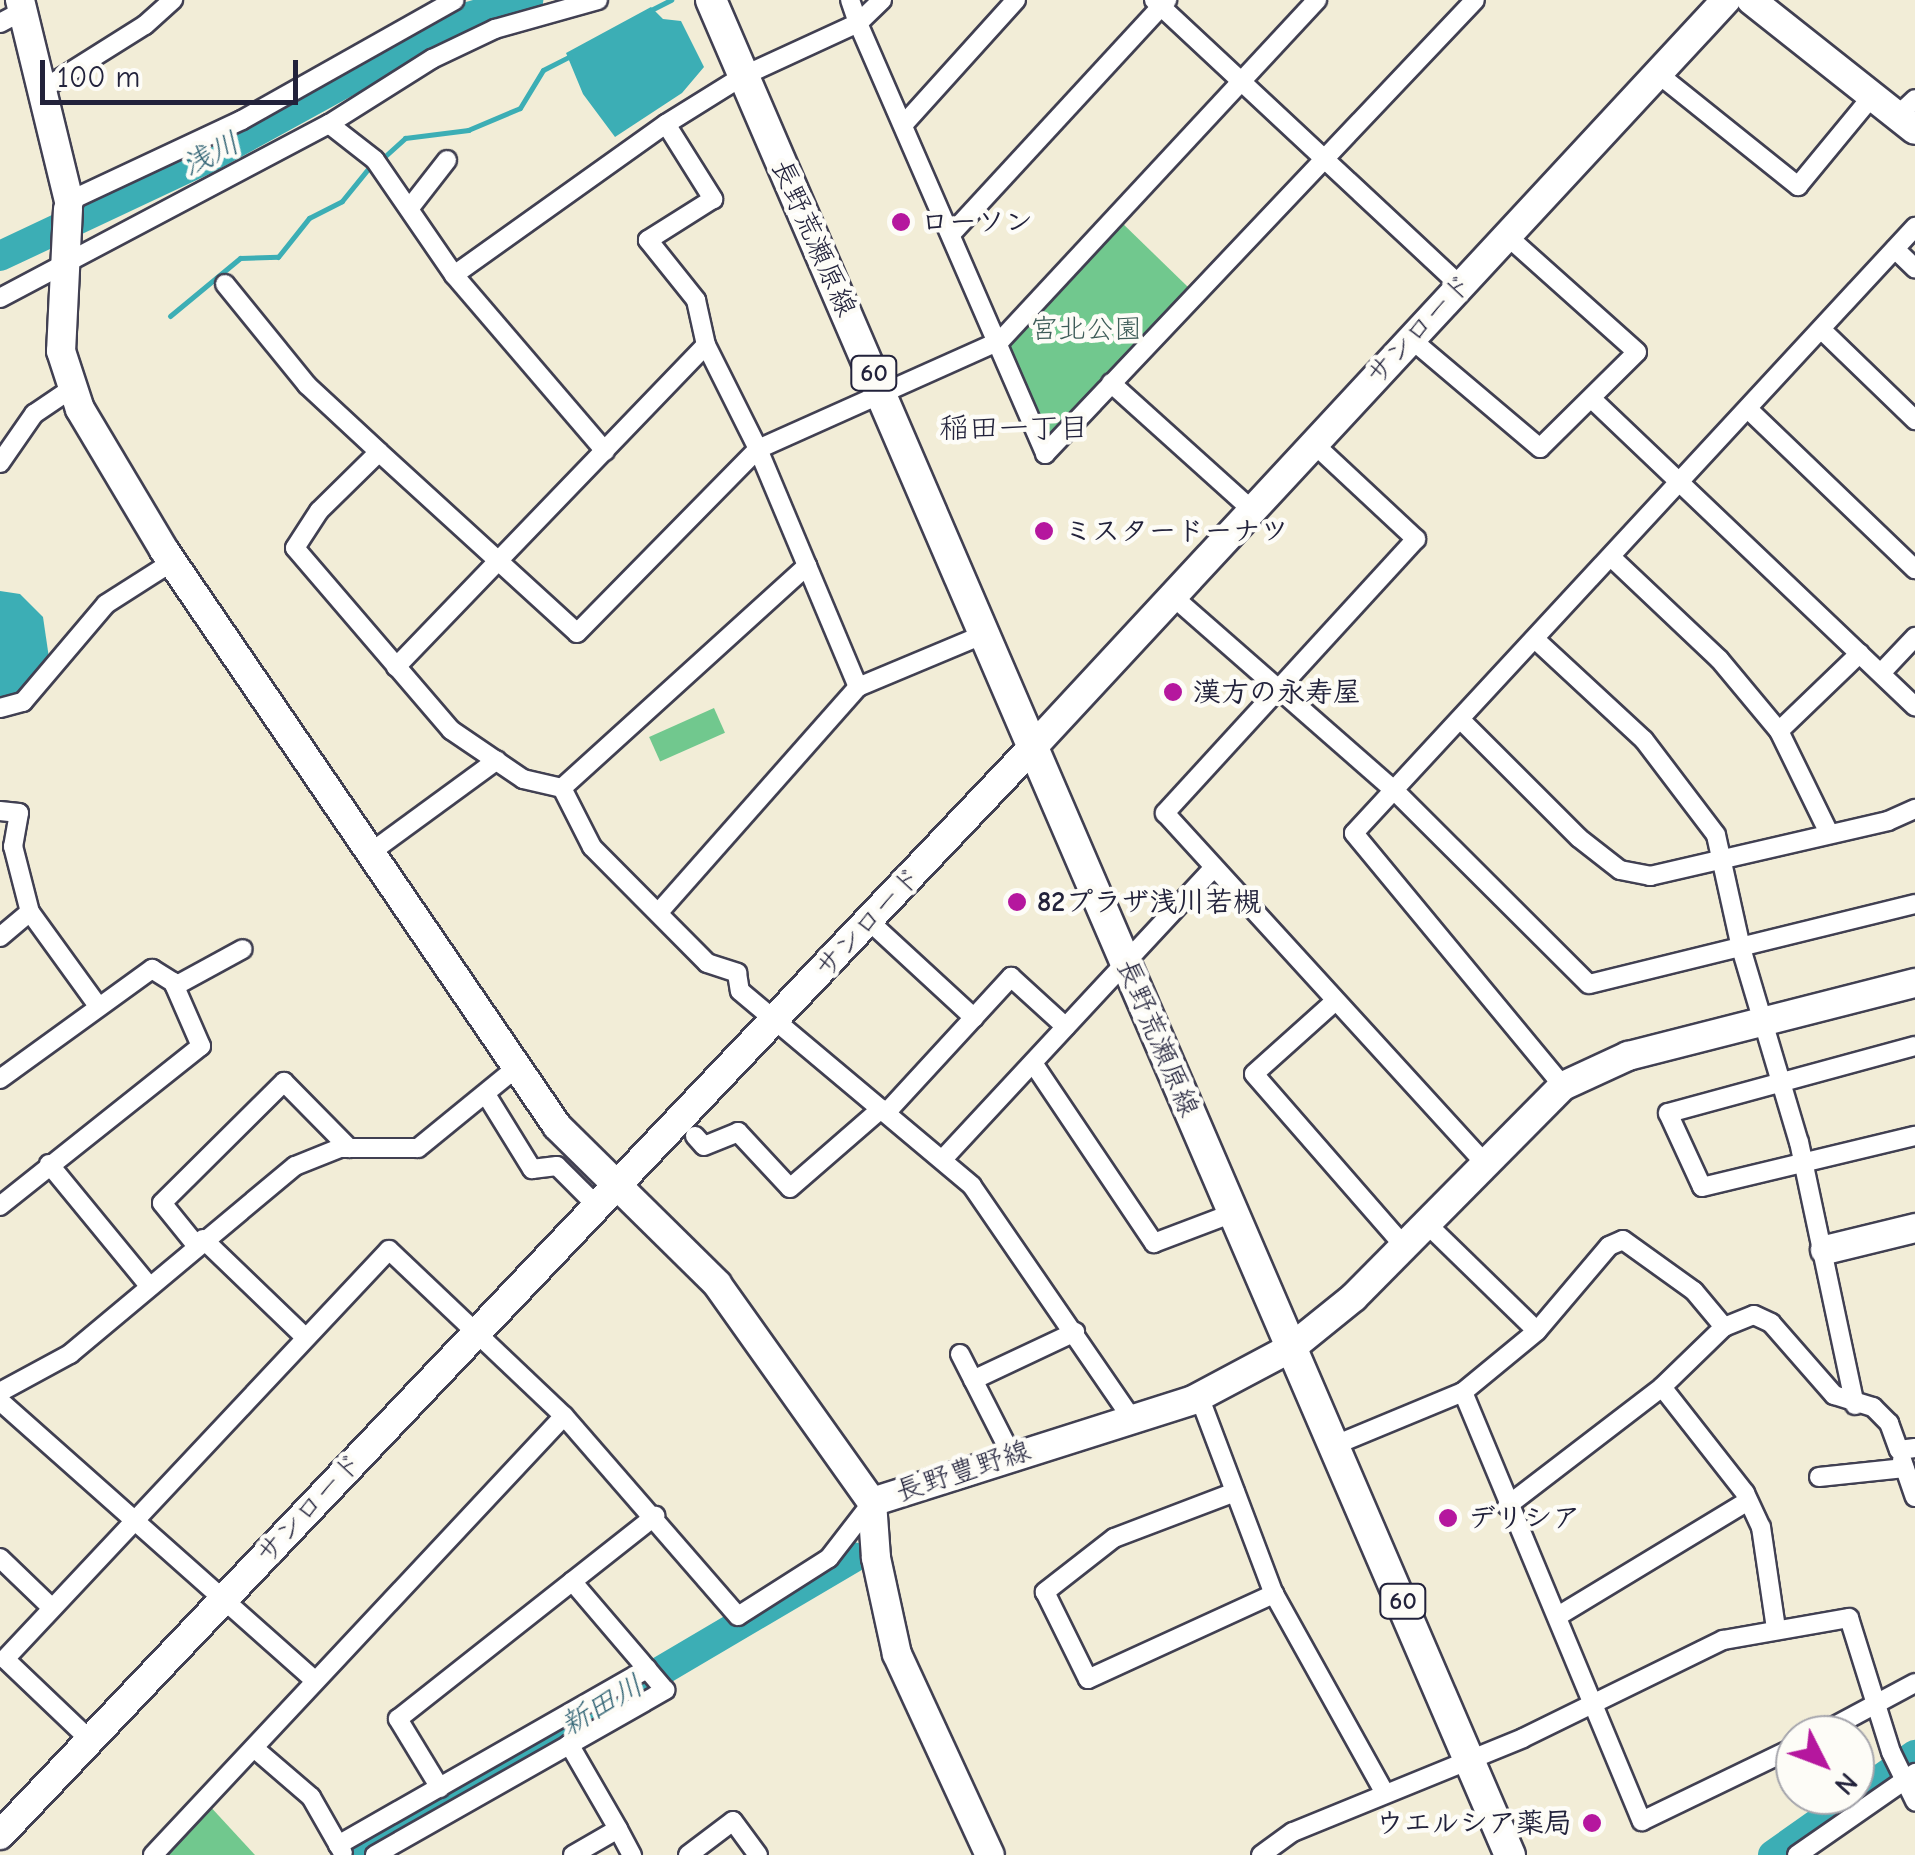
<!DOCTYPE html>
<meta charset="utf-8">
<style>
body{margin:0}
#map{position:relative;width:1915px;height:1855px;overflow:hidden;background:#f2edd7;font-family:"Comic Neue","Klee One",sans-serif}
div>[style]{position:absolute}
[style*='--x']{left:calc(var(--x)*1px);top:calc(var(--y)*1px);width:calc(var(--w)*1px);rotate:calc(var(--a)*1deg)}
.green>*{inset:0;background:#71c88e;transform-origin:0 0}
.water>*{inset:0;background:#3caeb5}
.stream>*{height:5px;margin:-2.5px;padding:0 2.5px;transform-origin:2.5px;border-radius:2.5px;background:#3caeb5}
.river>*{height:30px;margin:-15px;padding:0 15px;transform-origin:15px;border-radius:15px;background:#3caeb5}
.roads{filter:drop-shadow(2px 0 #414052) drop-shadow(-2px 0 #414052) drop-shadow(0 2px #414052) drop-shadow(0 -2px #414052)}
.street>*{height:18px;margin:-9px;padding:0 9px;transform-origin:9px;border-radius:9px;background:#fff}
.secondary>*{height:28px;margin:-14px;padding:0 14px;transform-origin:14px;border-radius:14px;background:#fff}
.primary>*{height:30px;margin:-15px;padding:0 15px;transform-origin:15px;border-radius:15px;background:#fff}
.dots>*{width:28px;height:28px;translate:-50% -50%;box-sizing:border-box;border:5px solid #fdfcf7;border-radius:50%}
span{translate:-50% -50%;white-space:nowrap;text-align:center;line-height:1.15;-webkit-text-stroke:9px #fdfcf7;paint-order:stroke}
.shield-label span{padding:2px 8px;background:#fdfcf7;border:2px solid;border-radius:8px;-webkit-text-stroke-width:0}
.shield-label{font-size:25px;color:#22223b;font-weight:700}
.poi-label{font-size:28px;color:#22223b;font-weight:700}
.left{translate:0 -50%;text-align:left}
.right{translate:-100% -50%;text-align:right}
.street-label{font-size:28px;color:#22223b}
.park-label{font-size:28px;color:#3e5c58}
.water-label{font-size:30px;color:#2e6172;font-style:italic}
.neighbourhood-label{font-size:30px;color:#22223b}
.north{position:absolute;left:1775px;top:1715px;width:100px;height:100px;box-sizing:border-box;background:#fdfcf7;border:2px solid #a5a5ac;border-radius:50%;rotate:132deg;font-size:28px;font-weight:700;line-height:40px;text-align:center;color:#22223b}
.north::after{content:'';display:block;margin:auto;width:35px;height:45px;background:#b5179e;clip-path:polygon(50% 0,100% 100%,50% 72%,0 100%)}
.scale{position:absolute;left:40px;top:60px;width:258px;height:45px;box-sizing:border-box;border:5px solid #22223b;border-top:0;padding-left:12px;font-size:30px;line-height:35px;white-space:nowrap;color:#22223b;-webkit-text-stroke:8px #fdfcf7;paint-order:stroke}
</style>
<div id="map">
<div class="green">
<div style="clip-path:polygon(1118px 219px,1189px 288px,1048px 442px,1007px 341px)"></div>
<div style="left:714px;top:708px;width:27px;height:71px;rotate:66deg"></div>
<div style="clip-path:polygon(207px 1803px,255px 1855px,159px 1855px)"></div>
</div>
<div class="water">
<div style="clip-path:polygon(651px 7px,663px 19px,681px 21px,704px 67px,682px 93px,615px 137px,583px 94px,566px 53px)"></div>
<div style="clip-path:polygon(0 591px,20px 594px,43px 617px,49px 658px,21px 694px,0 699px)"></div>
</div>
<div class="stream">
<div style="--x:649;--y:11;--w:25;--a:-27"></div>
<div style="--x:383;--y:158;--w:30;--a:-42"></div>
<div style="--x:405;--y:138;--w:64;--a:-7.2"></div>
<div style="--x:468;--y:130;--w:56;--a:-22.9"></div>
<div style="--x:520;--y:108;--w:44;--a:-58.8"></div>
<div style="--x:543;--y:70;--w:30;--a:-27"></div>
<div style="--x:170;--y:316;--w:91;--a:-39.6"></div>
<div style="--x:240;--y:258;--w:38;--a:-2"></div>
<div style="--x:278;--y:257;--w:50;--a:-51.5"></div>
<div style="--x:309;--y:218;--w:37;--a:-27"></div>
<div style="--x:342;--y:201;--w:41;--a:-50.9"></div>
</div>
<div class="river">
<div style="--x:0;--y:256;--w:228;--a:-25.2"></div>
<div style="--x:206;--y:159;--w:291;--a:-28.8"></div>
<div style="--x:461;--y:19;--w:70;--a:-15.8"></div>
<div style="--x:349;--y:1855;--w:586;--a:-30.54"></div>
<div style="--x:1773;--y:1855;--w:174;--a:-35.2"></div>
</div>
<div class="roads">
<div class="street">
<div style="--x:882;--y:0;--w:33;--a:136"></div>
<div style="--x:858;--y:23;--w:470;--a:66.5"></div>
<div style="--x:1045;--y:454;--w:625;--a:-46.56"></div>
<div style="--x:1154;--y:0;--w:418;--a:43"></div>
<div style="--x:0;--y:23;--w:24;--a:-28"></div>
<div style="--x:1657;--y:73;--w:181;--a:38.7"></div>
<div style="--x:1798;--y:186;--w:118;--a:-50.5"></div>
<div style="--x:43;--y:89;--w:120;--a:-32.1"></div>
<div style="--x:145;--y:25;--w:38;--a:-42"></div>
<div style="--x:1898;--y:115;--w:23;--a:-43"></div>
<div style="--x:329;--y:124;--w:122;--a:-32.3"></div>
<div style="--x:432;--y:59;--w:70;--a:-25.5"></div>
<div style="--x:495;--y:29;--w:107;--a:-15.7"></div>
<div style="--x:666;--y:124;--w:91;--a:-31.9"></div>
<div style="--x:743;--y:76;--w:127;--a:-24.7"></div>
<div style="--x:858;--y:23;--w:24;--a:-109"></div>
<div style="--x:904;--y:124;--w:167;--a:-47.9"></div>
<div style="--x:412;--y:205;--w:57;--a:-52.1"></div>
<div style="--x:68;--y:209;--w:8;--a:-83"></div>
<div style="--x:69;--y:201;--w:191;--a:-25.1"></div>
<div style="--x:242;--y:120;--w:244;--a:-29.4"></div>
<div style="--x:953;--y:232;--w:316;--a:-47.3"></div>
<div style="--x:1895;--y:249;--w:28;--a:44"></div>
<div style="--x:454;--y:275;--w:260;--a:-35.5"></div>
<div style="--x:666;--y:124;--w:89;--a:57.9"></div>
<div style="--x:713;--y:199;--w:77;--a:147.8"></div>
<div style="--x:648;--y:240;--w:77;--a:51.3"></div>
<div style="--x:696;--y:300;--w:46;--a:77.5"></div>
<div style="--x:706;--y:345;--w:116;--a:63.4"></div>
<div style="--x:758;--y:449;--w:258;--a:67.2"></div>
<div style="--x:858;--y:687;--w:300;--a:131.5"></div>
<div style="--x:225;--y:284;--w:130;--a:50.9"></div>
<div style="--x:307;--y:385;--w:98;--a:42.9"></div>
<div style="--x:379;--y:452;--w:84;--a:135.5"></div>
<div style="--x:319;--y:511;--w:44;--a:123"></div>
<div style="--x:295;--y:548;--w:240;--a:49.4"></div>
<div style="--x:451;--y:730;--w:87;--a:34.2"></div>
<div style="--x:523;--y:779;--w:40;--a:13"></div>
<div style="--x:0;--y:298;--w:372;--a:-27.9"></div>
<div style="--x:329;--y:124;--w:58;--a:38"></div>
<div style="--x:375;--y:160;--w:140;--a:55.5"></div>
<div style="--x:454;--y:275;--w:232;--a:49.4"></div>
<div style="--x:1824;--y:332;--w:127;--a:44"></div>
<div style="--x:1411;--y:339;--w:169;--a:40.2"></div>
<div style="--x:1540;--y:448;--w:136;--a:-44.7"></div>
<div style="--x:1637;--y:352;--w:176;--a:-138.2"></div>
<div style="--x:1111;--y:383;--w:188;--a:42"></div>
<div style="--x:1592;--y:399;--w:446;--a:43.6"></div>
<div style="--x:1749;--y:410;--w:230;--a:43.8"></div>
<div style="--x:1313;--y:443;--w:141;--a:43"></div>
<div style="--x:1416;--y:539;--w:372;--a:132.5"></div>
<div style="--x:1165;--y:813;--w:475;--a:47.6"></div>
<div style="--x:379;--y:452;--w:268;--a:42.4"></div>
<div style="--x:577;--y:633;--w:258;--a:-45.5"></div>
<div style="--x:758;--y:449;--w:265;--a:-24.1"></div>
<div style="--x:1000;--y:341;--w:466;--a:-47.1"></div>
<div style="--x:0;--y:463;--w:60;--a:-55.2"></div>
<div style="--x:34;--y:414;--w:45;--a:-34"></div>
<div style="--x:1611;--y:557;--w:149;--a:43.4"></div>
<div style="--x:1719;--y:659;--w:94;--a:50.2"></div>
<div style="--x:1779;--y:731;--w:111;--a:63.9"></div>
<div style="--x:1170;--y:594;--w:296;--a:41.2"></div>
<div style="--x:1393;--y:789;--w:276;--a:44.9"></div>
<div style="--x:1589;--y:984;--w:336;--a:-13.8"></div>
<div style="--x:1536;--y:640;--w:147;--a:42.8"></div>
<div style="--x:1644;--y:740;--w:119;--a:52.8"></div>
<div style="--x:1716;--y:835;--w:116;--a:77.5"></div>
<div style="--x:1741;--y:948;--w:202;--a:73.4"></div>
<div style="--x:1799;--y:1142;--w:269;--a:78"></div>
<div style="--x:396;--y:667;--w:447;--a:-46.1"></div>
<div style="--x:1881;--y:673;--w:50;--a:-46.6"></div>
<div style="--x:858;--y:687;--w:138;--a:-22.7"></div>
<div style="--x:0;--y:708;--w:24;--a:-15"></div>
<div style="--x:23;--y:702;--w:128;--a:-49.7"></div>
<div style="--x:106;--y:604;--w:78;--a:-32.5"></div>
<div style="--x:1462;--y:721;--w:165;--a:45"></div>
<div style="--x:1579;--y:838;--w:52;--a:38"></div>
<div style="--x:1620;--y:870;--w:31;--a:11"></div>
<div style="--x:1650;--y:876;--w:244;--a:-13"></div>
<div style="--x:1888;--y:821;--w:30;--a:-24"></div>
<div style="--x:1779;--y:731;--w:112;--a:-43.9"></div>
<div style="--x:562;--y:788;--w:66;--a:63"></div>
<div style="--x:592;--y:847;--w:163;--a:45.2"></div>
<div style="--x:707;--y:963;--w:32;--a:18"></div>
<div style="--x:737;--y:973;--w:18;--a:81"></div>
<div style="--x:740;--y:991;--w:303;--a:40"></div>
<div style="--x:972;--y:1186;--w:284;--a:55.5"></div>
<div style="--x:562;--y:788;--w:331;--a:-42.2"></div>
<div style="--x:0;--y:811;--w:19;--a:6"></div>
<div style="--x:19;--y:813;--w:34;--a:100"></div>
<div style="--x:13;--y:846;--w:68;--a:75.6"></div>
<div style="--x:30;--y:912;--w:116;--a:54.1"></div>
<div style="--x:370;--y:853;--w:157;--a:-36.2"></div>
<div style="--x:869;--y:921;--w:143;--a:42.7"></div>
<div style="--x:0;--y:937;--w:39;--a:-40"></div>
<div style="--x:175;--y:986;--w:77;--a:-28.6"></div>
<div style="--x:1333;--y:1003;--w:106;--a:138.1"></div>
<div style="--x:1254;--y:1074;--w:230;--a:48.9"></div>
<div style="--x:1915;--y:1046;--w:256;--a:164.8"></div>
<div style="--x:1668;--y:1113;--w:81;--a:65.3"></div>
<div style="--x:1702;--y:1187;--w:219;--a:-13.5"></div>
<div style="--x:1033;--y:1063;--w:217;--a:56.1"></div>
<div style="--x:1154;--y:1243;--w:85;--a:-20.8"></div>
<div style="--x:0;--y:1079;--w:188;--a:-35.9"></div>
<div style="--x:152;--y:969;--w:25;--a:32"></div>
<div style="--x:173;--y:982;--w:70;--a:66.4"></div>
<div style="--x:201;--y:1046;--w:257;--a:141.5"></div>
<div style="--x:1563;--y:1086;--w:328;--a:-129.6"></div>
<div style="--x:1354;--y:833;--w:826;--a:-47.21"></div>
<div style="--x:487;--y:1096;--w:86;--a:58.3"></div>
<div style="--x:532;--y:1169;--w:25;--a:-7"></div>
<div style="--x:557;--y:1166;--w:54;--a:45"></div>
<div style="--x:886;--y:1113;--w:185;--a:-47.4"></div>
<div style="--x:1011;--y:977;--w:74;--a:42.3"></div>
<div style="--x:695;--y:1136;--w:13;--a:48"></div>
<div style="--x:704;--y:1146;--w:37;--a:-22"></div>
<div style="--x:738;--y:1132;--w:76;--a:47.1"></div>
<div style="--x:790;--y:1188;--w:121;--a:-41"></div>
<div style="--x:943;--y:1159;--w:395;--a:-47.1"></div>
<div style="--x:49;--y:1164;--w:159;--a:50.6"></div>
<div style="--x:1427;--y:1224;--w:153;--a:44.2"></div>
<div style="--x:203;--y:1239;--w:141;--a:43.9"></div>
<div style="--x:196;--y:1245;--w:54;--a:-129"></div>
<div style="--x:162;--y:1203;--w:172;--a:-44.8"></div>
<div style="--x:284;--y:1082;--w:93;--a:45.4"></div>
<div style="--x:960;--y:1354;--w:112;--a:63"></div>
<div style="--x:973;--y:1380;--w:113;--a:-25.2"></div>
<div style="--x:1662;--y:1387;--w:135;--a:51.9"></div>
<div style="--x:1745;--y:1493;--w:38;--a:65"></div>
<div style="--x:1761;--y:1527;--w:102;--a:81.6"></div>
<div style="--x:0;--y:1392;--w:80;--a:-28.5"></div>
<div style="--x:70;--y:1354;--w:293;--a:-39.9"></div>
<div style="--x:295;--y:1166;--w:48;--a:-21.8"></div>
<div style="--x:340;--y:1148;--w:78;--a:0"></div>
<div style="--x:418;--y:1148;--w:125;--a:-39.2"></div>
<div style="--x:1463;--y:1392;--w:465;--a:67.4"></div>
<div style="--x:1642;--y:1821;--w:170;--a:-25.8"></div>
<div style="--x:1199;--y:1396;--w:212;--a:69.3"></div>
<div style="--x:1274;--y:1594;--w:227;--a:60.9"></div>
<div style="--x:0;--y:1401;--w:421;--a:41.6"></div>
<div style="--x:1335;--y:1445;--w:139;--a:-22.5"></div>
<div style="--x:1463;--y:1392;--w:96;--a:-39.5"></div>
<div style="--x:1537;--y:1331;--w:111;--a:-49.7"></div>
<div style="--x:1609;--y:1246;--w:15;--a:-23"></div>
<div style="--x:1623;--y:1240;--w:87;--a:35.7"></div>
<div style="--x:1694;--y:1291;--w:47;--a:50.2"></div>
<div style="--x:1902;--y:1460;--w:39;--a:71"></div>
<div style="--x:1819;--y:1477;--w:86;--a:-6"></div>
<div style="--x:1235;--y:1492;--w:129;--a:159.2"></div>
<div style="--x:1114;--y:1538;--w:88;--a:142"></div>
<div style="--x:1045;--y:1592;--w:97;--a:63.7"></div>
<div style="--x:1088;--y:1679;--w:205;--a:-24.6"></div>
<div style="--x:1507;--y:1506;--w:195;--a:-37.5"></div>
<div style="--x:1662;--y:1387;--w:86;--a:-44.1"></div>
<div style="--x:1724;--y:1327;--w:32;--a:-22"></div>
<div style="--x:1754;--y:1315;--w:19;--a:25"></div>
<div style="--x:1771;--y:1323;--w:96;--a:48.8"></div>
<div style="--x:1834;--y:1395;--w:41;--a:17.1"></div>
<div style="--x:1873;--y:1407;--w:23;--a:45"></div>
<div style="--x:1889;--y:1423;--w:29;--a:70"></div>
<div style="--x:1899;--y:1450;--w:16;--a:-7"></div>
<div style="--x:0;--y:1558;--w:71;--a:43.9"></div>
<div style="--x:1558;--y:1616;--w:222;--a:-31.2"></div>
<div style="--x:1818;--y:1735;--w:110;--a:-28.2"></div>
<div style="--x:90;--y:1740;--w:117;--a:-136.4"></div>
<div style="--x:5;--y:1659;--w:561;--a:-46.81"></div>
<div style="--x:389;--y:1250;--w:241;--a:43.5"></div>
<div style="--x:564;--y:1416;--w:265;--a:49"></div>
<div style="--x:738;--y:1616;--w:108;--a:-32.5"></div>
<div style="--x:829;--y:1558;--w:67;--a:-52.3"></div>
<div style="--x:569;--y:1744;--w:98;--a:60"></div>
<div style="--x:618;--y:1829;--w:52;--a:150"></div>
<div style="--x:254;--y:1748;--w:75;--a:40.7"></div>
<div style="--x:311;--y:1797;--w:64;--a:60.3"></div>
<div style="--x:440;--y:1788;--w:81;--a:-121.3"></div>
<div style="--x:398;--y:1719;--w:328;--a:-38.3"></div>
<div style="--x:618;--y:1829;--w:30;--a:62"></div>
<div style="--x:338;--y:1845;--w:356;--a:-29.7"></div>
<div style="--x:153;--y:1855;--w:601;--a:-46.89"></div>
<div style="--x:375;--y:1855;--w:334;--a:-29.6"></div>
<div style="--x:665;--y:1690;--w:143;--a:-130.5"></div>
<div style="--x:688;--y:1855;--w:56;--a:-37.1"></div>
<div style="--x:733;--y:1821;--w:42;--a:53.7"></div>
<div style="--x:1261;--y:1855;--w:39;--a:-36"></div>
<div style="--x:1293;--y:1832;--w:248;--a:-22.2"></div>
<div style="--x:1523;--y:1738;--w:223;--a:-26.1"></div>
<div style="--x:1723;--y:1640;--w:128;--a:-9.9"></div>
<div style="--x:1849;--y:1618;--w:140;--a:72.6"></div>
<div style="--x:1891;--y:1752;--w:55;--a:63.9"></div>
<div style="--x:1797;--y:1855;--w:144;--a:-34.8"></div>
</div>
<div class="secondary">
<div style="--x:20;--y:0;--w:207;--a:76.3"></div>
<div style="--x:1751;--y:0;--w:209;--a:38.4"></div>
<div style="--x:68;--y:209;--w:142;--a:92.8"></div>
<div style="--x:61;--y:351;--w:61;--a:71.9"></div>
<div style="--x:80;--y:409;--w:164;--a:59.2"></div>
<div style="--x:164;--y:550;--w:697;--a:55.69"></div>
<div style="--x:557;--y:1126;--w:225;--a:44.6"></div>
<div style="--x:717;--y:1284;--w:267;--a:54.6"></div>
<div style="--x:872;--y:1502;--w:56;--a:85.9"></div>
<div style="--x:876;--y:1558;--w:98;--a:77.7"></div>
<div style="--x:897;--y:1654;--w:221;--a:65.2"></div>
<div style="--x:1825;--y:1250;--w:93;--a:-13.7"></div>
<div style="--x:872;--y:1502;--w:337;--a:-17.6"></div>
<div style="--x:1193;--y:1400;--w:111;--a:-28"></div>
<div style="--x:1291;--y:1348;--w:81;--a:-39"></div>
<div style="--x:1354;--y:1297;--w:297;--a:-45.3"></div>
<div style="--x:1563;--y:1086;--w:72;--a:-24.8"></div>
<div style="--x:1628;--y:1056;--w:296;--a:-14.3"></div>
<div style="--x:0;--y:1835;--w:1499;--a:-46.49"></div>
<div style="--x:1032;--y:748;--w:1020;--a:-47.14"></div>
</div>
<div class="primary">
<div style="--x:711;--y:0;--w:2020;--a:66.7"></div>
</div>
</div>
<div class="dots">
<div style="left:901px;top:222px;background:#b5179e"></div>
<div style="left:1044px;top:531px;background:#b5179e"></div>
<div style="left:1173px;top:692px;background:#b5179e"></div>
<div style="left:1017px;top:902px;background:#b5179e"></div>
<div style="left:1448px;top:1518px;background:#b5179e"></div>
<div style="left:1592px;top:1823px;background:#b5179e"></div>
</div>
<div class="shield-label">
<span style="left:874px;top:373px">60</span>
<span style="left:1403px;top:1601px">60</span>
</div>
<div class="poi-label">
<span class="left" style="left:921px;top:222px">ローソン</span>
<span class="left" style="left:1064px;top:531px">ミスタードーナツ</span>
<span class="left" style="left:1193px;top:692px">漢方の永寿屋</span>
<span class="left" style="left:1037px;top:902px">82プラザ浅川若槻</span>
<span class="left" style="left:1468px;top:1518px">デリシア</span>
<span class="right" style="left:1572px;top:1823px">ウエルシア薬局</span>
</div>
<div class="street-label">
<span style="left:814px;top:238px;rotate:66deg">長野荒瀬原線</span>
<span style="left:1419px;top:329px;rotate:-47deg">サンロード</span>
<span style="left:868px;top:922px;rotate:-47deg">サンロード</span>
<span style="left:1158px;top:1038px;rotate:67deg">長野荒瀬原線</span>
<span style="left:963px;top:1471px;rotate:-18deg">長野豊野線</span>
<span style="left:309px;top:1508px;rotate:-47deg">サンロード</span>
</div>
<div class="park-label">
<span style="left:1086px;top:329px">宮北公園</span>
</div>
<div class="water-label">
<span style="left:211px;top:155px;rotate:-27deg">浅川</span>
<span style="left:602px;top:1706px;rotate:-30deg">新田川</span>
</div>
<div class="neighbourhood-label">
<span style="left:1014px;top:429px">稲田一丁目</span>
</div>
<div class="north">N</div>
<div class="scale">100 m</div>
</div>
